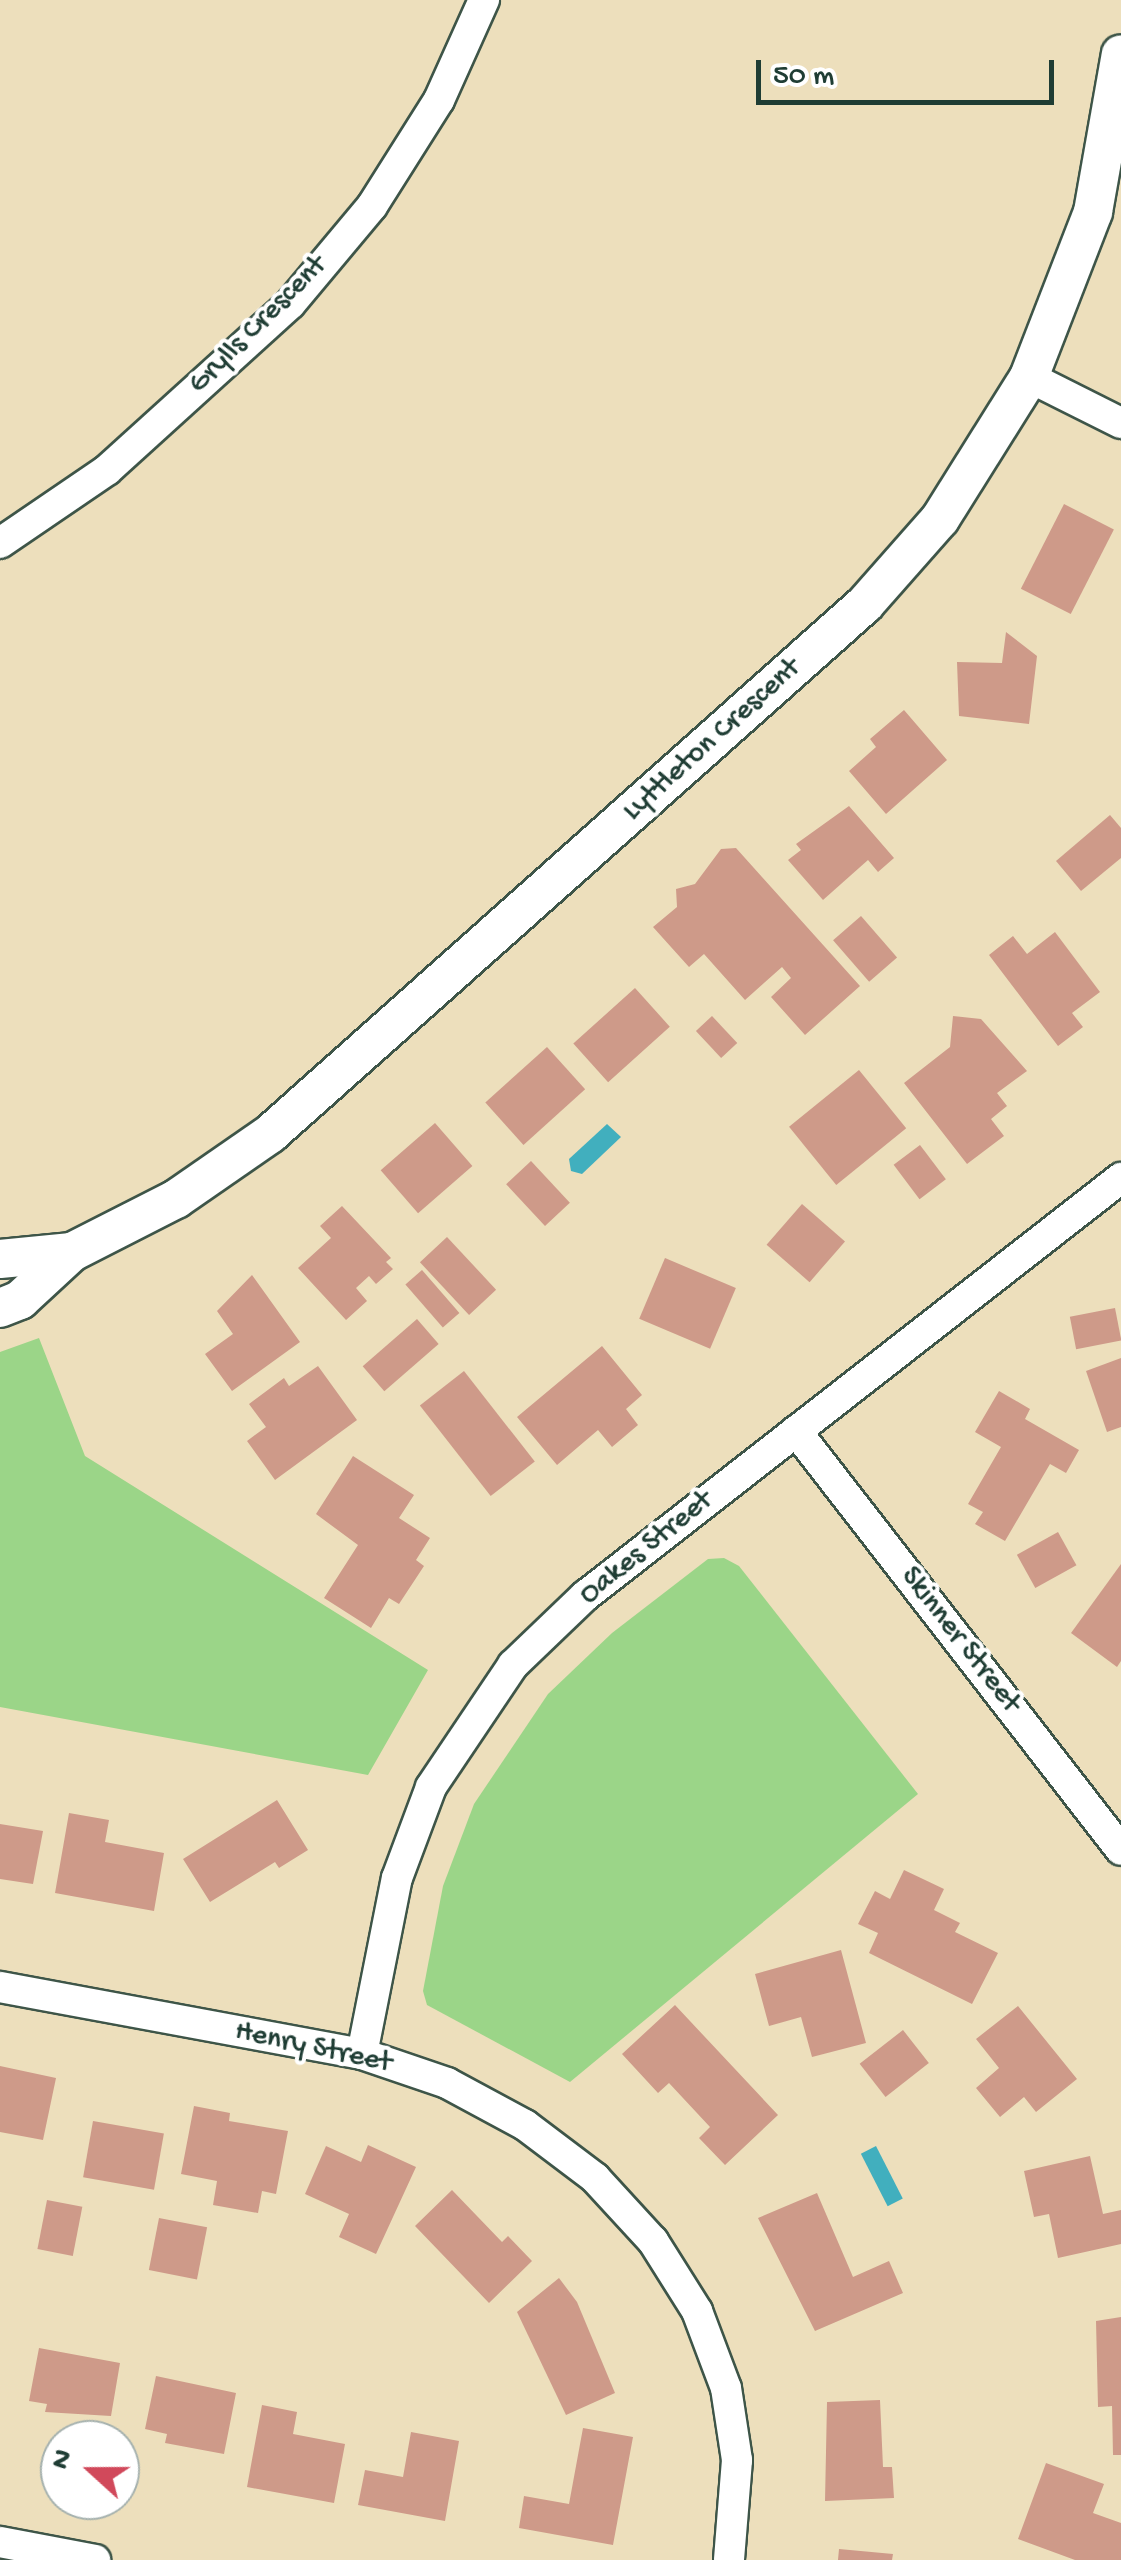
<!DOCTYPE html>
<style>
body{margin:0}
#map{position:relative;width:1121px;height:2560px;overflow:hidden;background:#eddfbc;font-family:"Gochi Hand",sans-serif}
div>[style]{position:absolute}
[style*='--x']{left:calc(var(--x)*1px);top:calc(var(--y)*1px);width:calc(var(--w)*1px);rotate:calc(var(--a)*1deg)}
.green>*{inset:0;background:#9bd588}
.water>*{inset:0;background:#41afbe;transform-origin:0 0}
.building>*{inset:0;background:#ce9a89;transform-origin:0 0}
.roads{filter:drop-shadow(2px 0 #3e5548) drop-shadow(-2px 0 #3e5548) drop-shadow(0 2px #3e5548) drop-shadow(0 -2px #3e5548)}
.minor>*{height:30px;margin:-15px;padding:0 15px;transform-origin:15px;border-radius:15px;background:#fff}
.tertiary>*{height:38px;margin:-19px;padding:0 19px;transform-origin:19px;border-radius:19px;background:#fff}
span{translate:-50% -50%;white-space:nowrap;text-align:center;line-height:1.15;-webkit-text-stroke:8px #fff;paint-order:stroke}
.street-label{font-size:30px;color:#1f3d34}
.north{position:absolute;left:40px;top:2420px;width:100px;height:100px;box-sizing:border-box;background:#fff;border:2px solid #a5b1ae;border-radius:50%;rotate:291deg;font-size:28px;font-weight:700;line-height:40px;text-align:center;color:#1f3d34}
.north::after{content:'';display:block;margin:auto;width:35px;height:45px;background:#d1495b;clip-path:polygon(50% 0,100% 100%,50% 72%,0 100%)}
.scale{position:absolute;left:756px;top:60px;width:298px;height:45px;box-sizing:border-box;border:5px solid #1f3d34;border-top:0;padding-left:12px;font-size:30px;line-height:35px;white-space:nowrap;color:#1f3d34;-webkit-text-stroke:8px #fff;paint-order:stroke}
</style>
<div id="map">
<div class="green">
<div style="clip-path:polygon(39px 1338px,85px 1456px,428px 1670px,368px 1775px,0 1707px,0 1352px)"></div>
<div style="clip-path:polygon(724px 1558px,739px 1566px,918px 1794px,570px 2082px,427px 2005px,423px 1991px,443px 1886px,474px 1804px,548px 1694px,612px 1633px,708px 1559px)"></div>
</div>
<div class="water">
<div style="clip-path:polygon(607px 1124px,621px 1137px,582px 1174px,571px 1171px,569px 1159px)"></div>
<div style="left:876px;top:2146px;width:59px;height:17px;rotate:63deg"></div>
</div>
<div class="building">
<div style="left:1064px;top:504px;width:56px;height:95px;rotate:27deg"></div>
<div style="clip-path:polygon(1006px 632px,1037px 656px,1029px 724px,959px 716px,957px 662px,1002px 663px)"></div>
<div style="clip-path:polygon(904px 710px,947px 760px,886px 814px,849px 771px,876px 747px,870px 739px)"></div>
<div style="clip-path:polygon(849px 806px,894px 858px,878px 872px,868px 860px,823px 900px,788px 860px,801px 850px,796px 844px)"></div>
<div style="clip-path:polygon(1110px 815px,1121px 828px,1121px 858px,1081px 891px,1056px 861px)"></div>
<div style="clip-path:polygon(736px 848px,860px 986px,805px 1035px,771px 997px,791px 978px,782px 967px,745px 1000px,704px 954px,689px 967px,653px 927px,677px 907px,676px 889px,695px 884px,721px 849px)"></div>
<div style="left:861px;top:916px;width:55px;height:37px;rotate:49deg"></div>
<div style="clip-path:polygon(1055px 932px,1100px 992px,1072px 1013px,1083px 1027px,1058px 1046px,989px 955px,1013px 936px,1027px 954px)"></div>
<div style="left:635px;top:988px;width:52px;height:83px;rotate:48deg"></div>
<div style="left:712px;top:1016px;width:37px;height:22px;rotate:47deg"></div>
<div style="clip-path:polygon(953px 1016px,981px 1019px,1027px 1071px,997px 1093px,1007px 1106px,991px 1119px,1004px 1136px,967px 1164px,904px 1083px,950px 1047px)"></div>
<div style="left:547px;top:1047px;width:57px;height:83px;rotate:48deg"></div>
<div style="left:859px;top:1070px;width:75px;height:90px;rotate:51deg"></div>
<div style="left:435px;top:1123px;width:57px;height:72px;rotate:49deg"></div>
<div style="left:920px;top:1145px;width:43px;height:33px;rotate:53deg"></div>
<div style="left:531px;top:1161px;width:57px;height:34px;rotate:47deg"></div>
<div style="left:802px;top:1204px;width:57px;height:54px;rotate:41deg"></div>
<div style="clip-path:polygon(342px 1206px,391px 1258px,386px 1262px,393px 1269px,376px 1284px,369px 1276px,356px 1288px,367px 1301px,346px 1320px,298px 1268px,331px 1238px,320px 1226px)"></div>
<div style="left:447px;top:1237px;width:72px;height:37px;rotate:47deg"></div>
<div style="left:665px;top:1258px;width:77px;height:66px;rotate:23deg"></div>
<div style="left:422px;top:1270px;width:57px;height:22px;rotate:49deg"></div>
<div style="clip-path:polygon(252px 1275px,300px 1342px,232px 1391px,205px 1354px,233px 1334px,217px 1311px)"></div>
<div style="left:1115px;top:1308px;width:33px;height:46px;rotate:79deg"></div>
<div style="left:417px;top:1319px;width:33px;height:72px;rotate:49deg"></div>
<div style="clip-path:polygon(602px 1346px,642px 1395px,626px 1409px,638px 1425px,612px 1447px,598px 1430px,557px 1465px,517px 1417px)"></div>
<div style="clip-path:polygon(1121px 1358px,1121px 1427px,1107px 1432px,1086px 1371px)"></div>
<div style="clip-path:polygon(318px 1366px,357px 1420px,275px 1480px,247px 1441px,266px 1427px,249px 1404px,284px 1378px,289px 1386px)"></div>
<div style="left:464px;top:1371px;width:115px;height:56px;rotate:52deg"></div>
<div style="clip-path:polygon(999px 1391px,1030px 1409px,1025px 1419px,1079px 1450px,1066px 1473px,1050px 1464px,1005px 1541px,975px 1524px,983px 1512px,968px 1504px,1001px 1447px,975px 1432px)"></div>
<div style="clip-path:polygon(353px 1456px,414px 1495px,399px 1518px,430px 1538px,416px 1560px,424px 1566px,399px 1604px,389px 1598px,371px 1628px,324px 1598px,358px 1545px,316px 1514px)"></div>
<div style="left:1058px;top:1532px;width:38px;height:47px;rotate:61deg"></div>
<div style="clip-path:polygon(1121px 1564px,1121px 1661px,1117px 1667px,1071px 1633px)"></div>
<div style="clip-path:polygon(277px 1800px,308px 1850px,279px 1868px,275px 1862px,210px 1902px,183px 1859px)"></div>
<div style="clip-path:polygon(69px 1813px,109px 1820px,105px 1842px,164px 1853px,154px 1911px,55px 1893px)"></div>
<div style="clip-path:polygon(0 1824px,43px 1831px,33px 1884px,0 1879px)"></div>
<div style="clip-path:polygon(904px 1870px,944px 1889px,934px 1910px,960px 1923px,955px 1932px,998px 1953px,972px 2004px,869px 1953px,878px 1933px,858px 1924px,875px 1891px,890px 1899px)"></div>
<div style="clip-path:polygon(841px 1950px,866px 2043px,812px 2057px,801px 2017px,769px 2026px,755px 1974px)"></div>
<div style="clip-path:polygon(675px 2005px,778px 2115px,725px 2165px,699px 2138px,710px 2127px,669px 2083px,658px 2093px,622px 2054px)"></div>
<div style="clip-path:polygon(1018px 2006px,1077px 2079px,1036px 2112px,1024px 2097px,1000px 2117px,976px 2088px,999px 2068px,976px 2039px)"></div>
<div style="left:903px;top:2030px;width:42px;height:55px;rotate:52deg"></div>
<div style="clip-path:polygon(0 2066px,56px 2078px,43px 2140px,0 2132px)"></div>
<div style="clip-path:polygon(194px 2106px,230px 2113px,229px 2121px,288px 2131px,276px 2194px,262px 2191px,258px 2213px,213px 2205px,217px 2181px,181px 2174px)"></div>
<div style="left:93px;top:2121px;width:72px;height:57px;rotate:10deg"></div>
<div style="clip-path:polygon(368px 2145px,416px 2167px,376px 2254px,339px 2237px,349px 2214px,305px 2194px,326px 2146px,361px 2162px)"></div>
<div style="clip-path:polygon(1090px 2156px,1103px 2214px,1121px 2210px,1121px 2244px,1058px 2258px,1049px 2214px,1034px 2217px,1024px 2171px)"></div>
<div style="clip-path:polygon(452px 2190px,502px 2242px,508px 2236px,532px 2261px,489px 2303px,415px 2226px)"></div>
<div style="clip-path:polygon(817px 2193px,853px 2277px,889px 2261px,903px 2293px,815px 2331px,758px 2218px)"></div>
<div style="left:47px;top:2200px;width:36px;height:50px;rotate:11deg"></div>
<div style="left:159px;top:2218px;width:49px;height:53px;rotate:11deg"></div>
<div style="clip-path:polygon(559px 2278px,577px 2302px,615px 2393px,566px 2415px,517px 2312px)"></div>
<div style="clip-path:polygon(1121px 2317px,1121px 2455px,1113px 2455px,1112px 2406px,1098px 2407px,1096px 2321px)"></div>
<div style="clip-path:polygon(39px 2348px,120px 2363px,111px 2416px,45px 2412px,47px 2404px,29px 2401px)"></div>
<div style="clip-path:polygon(156px 2376px,236px 2393px,224px 2454px,165px 2443px,167px 2434px,145px 2429px)"></div>
<div style="clip-path:polygon(880px 2400px,883px 2467px,892px 2467px,894px 2498px,825px 2501px,827px 2402px)"></div>
<div style="clip-path:polygon(262px 2405px,297px 2412px,293px 2434px,345px 2444px,334px 2503px,247px 2487px)"></div>
<div style="clip-path:polygon(583px 2428px,633px 2437px,613px 2545px,519px 2528px,524px 2496px,569px 2504px)"></div>
<div style="clip-path:polygon(411px 2432px,459px 2441px,445px 2521px,358px 2505px,365px 2470px,403px 2477px)"></div>
<div style="clip-path:polygon(1046px 2463px,1104px 2484px,1093px 2513px,1121px 2523px,1121px 2560px,1075px 2560px,1018px 2539px)"></div>
<div style="clip-path:polygon(839px 2549px,893px 2554px,892px 2560px,838px 2560px)"></div>
</div>
<div class="roads">
<div class="minor">
<div style="--x:1029;--y:377;--w:103;--a:26.6"></div>
<div style="--x:0;--y:543;--w:130;--a:-34.3"></div>
<div style="--x:107;--y:470;--w:247;--a:-42.2"></div>
<div style="--x:290;--y:304;--w:128;--a:-50.1"></div>
<div style="--x:372;--y:206;--w:125;--a:-57.7"></div>
<div style="--x:439;--y:100;--w:110;--a:-65.8"></div>
<div style="--x:796;--y:1431;--w:530;--a:52.2"></div>
<div style="--x:0;--y:1987;--w:368;--a:10.5"></div>
<div style="--x:362;--y:2054;--w:90;--a:18.8"></div>
<div style="--x:447;--y:2083;--w:89;--a:28.3"></div>
<div style="--x:525;--y:2125;--w:88;--a:37.1"></div>
<div style="--x:595;--y:2178;--w:86;--a:47.4"></div>
<div style="--x:653;--y:2241;--w:83;--a:57.8"></div>
<div style="--x:697;--y:2311;--w:82;--a:69.4"></div>
<div style="--x:726;--y:2388;--w:73;--a:81.3"></div>
<div style="--x:737;--y:2460;--w:100;--a:94.6"></div>
<div style="--x:362;--y:2054;--w:179;--a:-78.8"></div>
<div style="--x:397;--y:1878;--w:97;--a:-69.5"></div>
<div style="--x:431;--y:1787;--w:147;--a:-56.1"></div>
<div style="--x:513;--y:1665;--w:100;--a:-43.8"></div>
<div style="--x:585;--y:1596;--w:680;--a:-37.95"></div>
<div style="--x:0;--y:2542;--w:97;--a:10.7"></div>
</div>
<div class="tertiary">
<div style="--x:0;--y:1259;--w:72;--a:-5.6"></div>
<div style="--x:72;--y:1252;--w:117;--a:-27"></div>
<div style="--x:176;--y:1199;--w:114;--a:-34.7"></div>
<div style="--x:270;--y:1134;--w:797;--a:-41.69"></div>
<div style="--x:865;--y:604;--w:113;--a:-48.6"></div>
<div style="--x:940;--y:519;--w:168;--a:-57.9"></div>
<div style="--x:1029;--y:377;--w:177;--a:-68.8"></div>
<div style="--x:1093;--y:212;--w:160;--a:-80"></div>
<div style="--x:0;--y:1308;--w:22;--a:-22"></div>
<div style="--x:20;--y:1300;--w:71;--a:-42.7"></div>
</div>
</div>
<div class="street-label">
<span style="left:259px;top:326px;rotate:-45deg">Grylls Crescent</span>
<span style="left:713px;top:741px;rotate:-42deg">Lyttleton Crescent</span>
<span style="left:647px;top:1549px;rotate:-39deg">Oakes Street</span>
<span style="left:959px;top:1641px;rotate:52deg">Skinner Street</span>
<span style="left:313px;top:2049px;rotate:12deg">Henry Street</span>
</div>
<div class="north">N</div>
<div class="scale">50 m</div>
</div>
